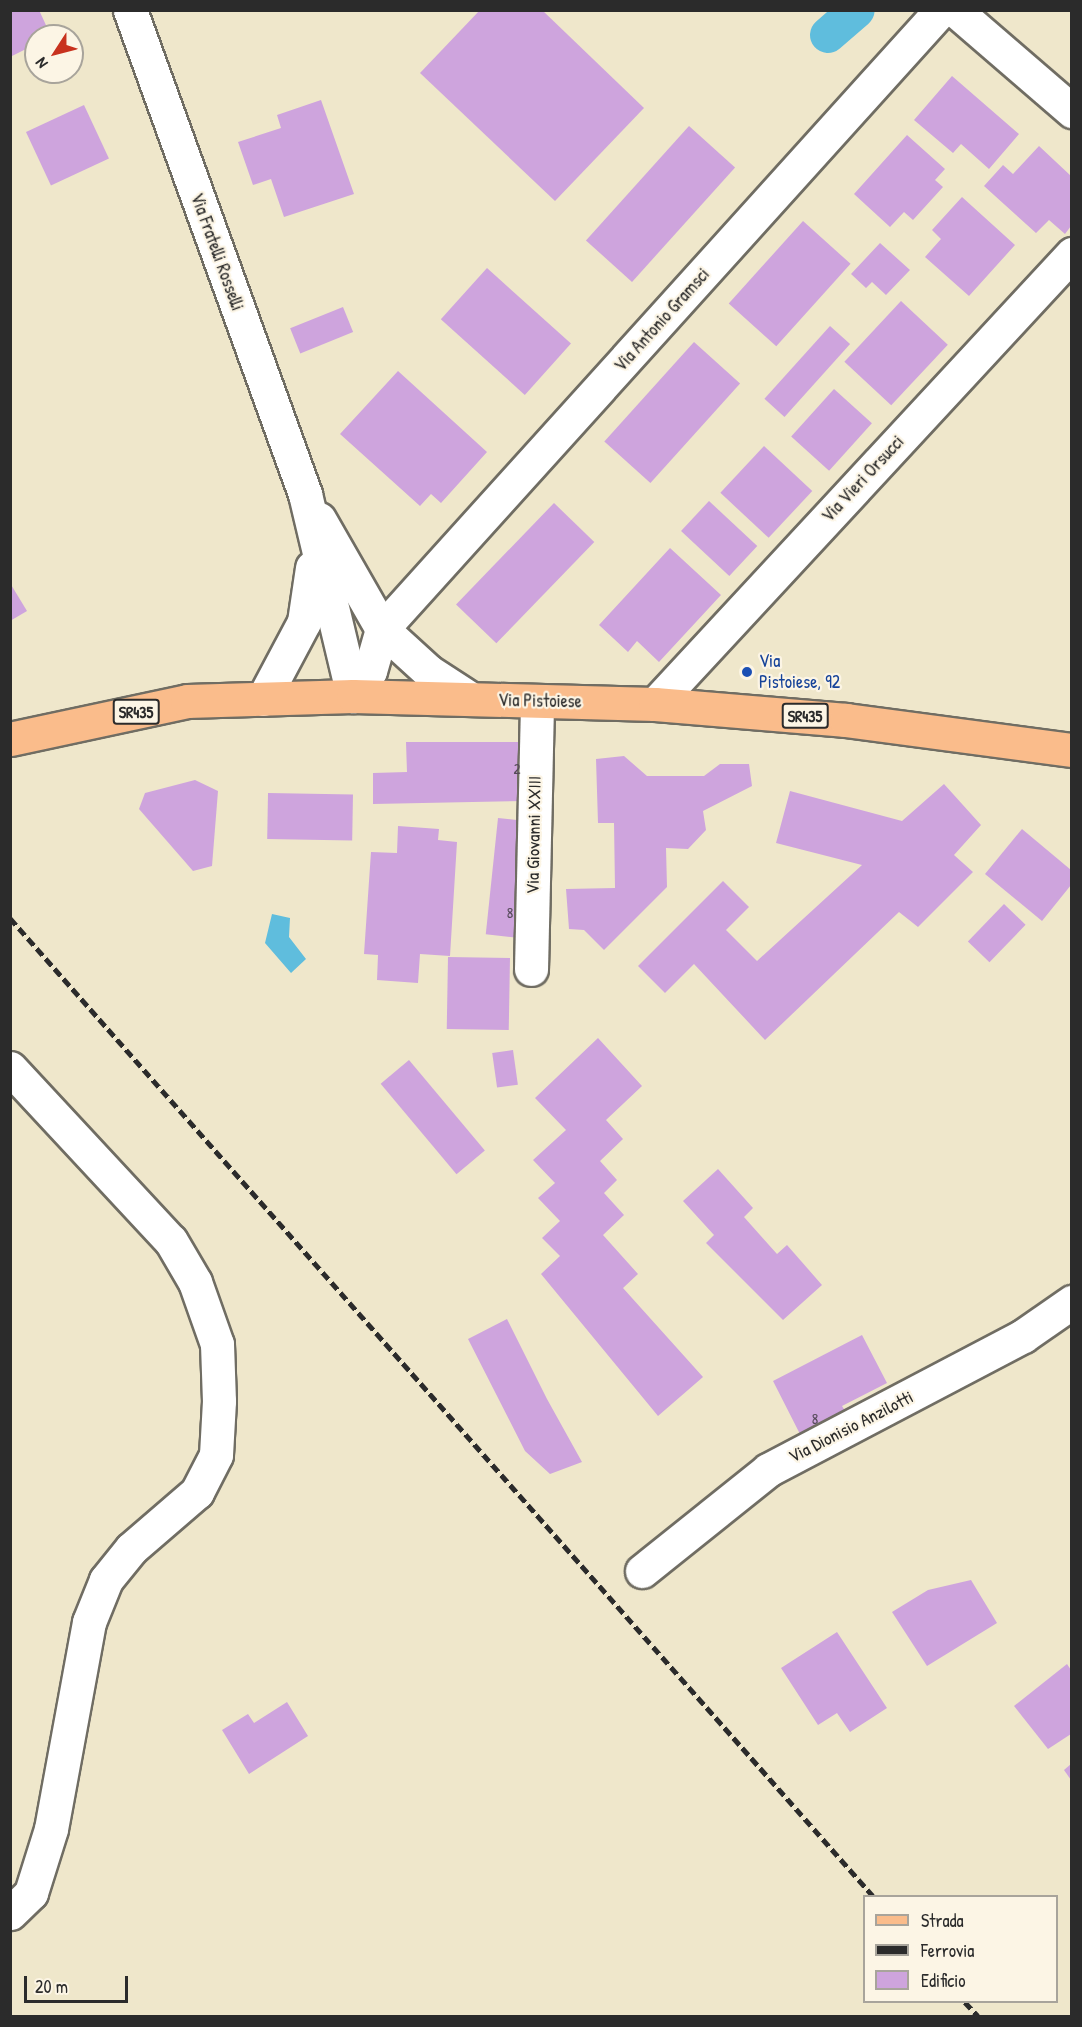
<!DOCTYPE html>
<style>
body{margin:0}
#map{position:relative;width:1082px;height:2027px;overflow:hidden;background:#efe7cb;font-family:"Patrick Hand",sans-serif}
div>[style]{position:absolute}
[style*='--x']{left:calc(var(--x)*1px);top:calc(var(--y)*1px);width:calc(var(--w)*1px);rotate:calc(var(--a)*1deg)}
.water>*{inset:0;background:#5fbddd}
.canal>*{height:36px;margin:-18px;padding:0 18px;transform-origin:18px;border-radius:18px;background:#5fbddd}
.building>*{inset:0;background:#cea4dd;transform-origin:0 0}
.roads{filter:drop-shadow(2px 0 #706d63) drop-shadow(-2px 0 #706d63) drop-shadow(0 2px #706d63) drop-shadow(0 -2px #706d63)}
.minor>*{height:33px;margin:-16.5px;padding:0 16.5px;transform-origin:16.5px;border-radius:16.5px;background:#fff}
.major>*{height:33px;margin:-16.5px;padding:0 16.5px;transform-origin:16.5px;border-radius:16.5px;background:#fabc8b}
.rail>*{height:4.5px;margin-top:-2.25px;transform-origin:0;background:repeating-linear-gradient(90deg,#2b2b2b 0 9px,transparent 0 13.5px)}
.dots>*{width:16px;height:16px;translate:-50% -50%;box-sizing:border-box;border:3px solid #fcf5e5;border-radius:50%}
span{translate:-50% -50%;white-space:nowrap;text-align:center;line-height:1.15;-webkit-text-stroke:4.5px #fcf5e5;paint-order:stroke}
.number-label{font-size:15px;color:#544958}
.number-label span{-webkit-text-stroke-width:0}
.shield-label span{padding:2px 4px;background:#fcf5e5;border:2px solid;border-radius:4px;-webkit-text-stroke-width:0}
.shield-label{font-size:16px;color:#2b2b2b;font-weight:700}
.street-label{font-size:18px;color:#2b2b2b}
.transit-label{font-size:18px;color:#164399}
.left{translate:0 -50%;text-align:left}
.frame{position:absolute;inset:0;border:12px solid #2b2b2b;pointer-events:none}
.legend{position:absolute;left:863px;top:1895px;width:195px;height:108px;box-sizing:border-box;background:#fcf5e5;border:2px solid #a8a49b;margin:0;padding:8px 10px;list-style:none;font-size:18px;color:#2b2b2b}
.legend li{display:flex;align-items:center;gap:12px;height:30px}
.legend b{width:30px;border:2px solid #a8a49b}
.north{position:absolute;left:24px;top:24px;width:60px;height:60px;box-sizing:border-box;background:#fcf5e5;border:2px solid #a8a49b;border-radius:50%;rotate:234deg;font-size:16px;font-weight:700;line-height:24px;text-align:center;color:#2b2b2b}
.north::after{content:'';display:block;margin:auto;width:21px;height:27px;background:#c8321e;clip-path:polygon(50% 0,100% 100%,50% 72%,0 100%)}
.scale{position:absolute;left:24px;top:1976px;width:104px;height:27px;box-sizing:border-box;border:3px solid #2b2b2b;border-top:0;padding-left:8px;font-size:18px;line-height:21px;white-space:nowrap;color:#2b2b2b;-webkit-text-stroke:4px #fcf5e5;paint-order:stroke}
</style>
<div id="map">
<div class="water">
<div style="clip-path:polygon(272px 914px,290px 918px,289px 937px,306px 959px,291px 973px,265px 943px)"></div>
</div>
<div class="canal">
<div style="--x:828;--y:35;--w:38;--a:-41"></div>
</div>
<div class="building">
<div style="clip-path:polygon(10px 10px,39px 10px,51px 36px,36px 36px,36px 44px,10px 57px)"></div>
<div style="clip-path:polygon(480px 10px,542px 10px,644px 108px,555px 201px,420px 73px)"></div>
<div style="clip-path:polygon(952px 76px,1019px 134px,989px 169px,961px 144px,953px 153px,914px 120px)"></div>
<div style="clip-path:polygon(321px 100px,354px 194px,284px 217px,271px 179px,253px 185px,238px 142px,281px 128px,277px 115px)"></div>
<div style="left:84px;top:105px;width:59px;height:64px;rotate:65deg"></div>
<div style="left:689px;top:126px;width:62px;height:154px;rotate:42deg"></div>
<div style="clip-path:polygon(907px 135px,945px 169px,935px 180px,943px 187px,913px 220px,904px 212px,890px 227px,854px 194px)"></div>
<div style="clip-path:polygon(1039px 146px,1071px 176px,1071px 226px,1065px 234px,1049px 220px,1036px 233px,984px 186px,1003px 165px,1013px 174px)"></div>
<div style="clip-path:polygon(962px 197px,1015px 245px,969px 296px,925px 257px,941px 239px,932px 230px)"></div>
<div style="left:803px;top:221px;width:64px;height:111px;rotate:42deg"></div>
<div style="clip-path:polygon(880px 243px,910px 270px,886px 295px,872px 282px,866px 288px,851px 274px)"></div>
<div style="left:487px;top:268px;width:113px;height:69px;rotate:42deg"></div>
<div style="left:901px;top:301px;width:64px;height:83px;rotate:43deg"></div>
<div style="left:343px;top:307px;width:27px;height:57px;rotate:68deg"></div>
<div style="left:830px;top:326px;width:27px;height:98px;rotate:42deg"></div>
<div style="left:694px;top:342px;width:62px;height:134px;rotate:42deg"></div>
<div style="clip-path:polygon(398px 371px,487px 452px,441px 503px,431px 494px,420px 506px,340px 434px)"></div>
<div style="left:834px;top:389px;width:51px;height:64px;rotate:42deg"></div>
<div style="left:764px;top:446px;width:66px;height:64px;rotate:43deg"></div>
<div style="left:709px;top:501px;width:66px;height:41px;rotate:43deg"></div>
<div style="left:554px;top:503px;width:56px;height:141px;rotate:44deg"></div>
<div style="clip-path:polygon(670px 548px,721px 595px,659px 662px,637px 641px,628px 652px,599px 625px)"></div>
<div style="clip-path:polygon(10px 583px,27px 611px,10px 621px)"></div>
<div style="clip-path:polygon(406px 742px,526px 742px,527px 801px,373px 804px,373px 773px,407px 772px)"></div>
<div style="clip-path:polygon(624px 756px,647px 776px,704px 776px,720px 764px,749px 764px,752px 786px,703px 811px,706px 830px,688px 849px,666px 848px,667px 887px,604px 950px,584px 930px,569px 929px,566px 889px,615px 888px,614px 823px,598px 823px,596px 759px)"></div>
<div style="clip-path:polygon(195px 780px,218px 791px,212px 866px,193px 871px,139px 809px,145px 793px)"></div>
<div style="clip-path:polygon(944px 784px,981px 825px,954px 855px,973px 872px,918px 927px,899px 912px,765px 1040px,694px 964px,665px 993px,638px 966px,723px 881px,749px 907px,726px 930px,757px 961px,862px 865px,776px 843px,790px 791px,902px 821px)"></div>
<div style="left:268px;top:793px;width:85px;height:46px;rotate:1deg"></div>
<div style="left:498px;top:818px;width:30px;height:117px;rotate:6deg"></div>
<div style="clip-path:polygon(398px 826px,439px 829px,438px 840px,457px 842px,450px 956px,420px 954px,418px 983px,377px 980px,378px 955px,364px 954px,371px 852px,397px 853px)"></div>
<div style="clip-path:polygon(1022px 829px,1071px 870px,1071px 885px,1042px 921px,985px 874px)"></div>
<div style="left:1004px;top:904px;width:30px;height:52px;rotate:44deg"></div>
<div style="left:448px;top:957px;width:62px;height:72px;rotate:1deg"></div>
<div style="clip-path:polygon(598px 1038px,642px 1086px,606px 1120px,623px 1139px,600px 1161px,617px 1180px,604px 1193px,624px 1215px,603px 1235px,638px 1274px,623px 1288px,703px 1377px,658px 1416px,541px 1274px,560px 1256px,542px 1238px,560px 1221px,538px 1198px,555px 1183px,533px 1160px,566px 1130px,535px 1098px)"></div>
<div style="left:513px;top:1050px;width:35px;height:21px;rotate:82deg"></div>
<div style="left:409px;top:1060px;width:118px;height:37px;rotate:50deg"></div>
<div style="clip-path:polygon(718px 1169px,753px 1208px,744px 1217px,777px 1254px,787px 1245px,822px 1285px,783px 1320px,706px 1243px,714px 1235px,683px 1201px)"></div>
<div style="clip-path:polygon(507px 1319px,547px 1399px,582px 1462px,550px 1474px,525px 1451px,468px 1339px)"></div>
<div style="clip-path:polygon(862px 1335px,887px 1383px,842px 1406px,847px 1414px,802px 1438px,773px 1381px)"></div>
<div style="clip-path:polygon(971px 1580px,997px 1623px,927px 1666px,892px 1612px,928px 1590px)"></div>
<div style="clip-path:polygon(837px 1632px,887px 1708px,850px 1732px,837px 1713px,818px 1725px,781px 1668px)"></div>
<div style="clip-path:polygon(1067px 1664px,1071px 1670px,1071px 1734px,1048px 1749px,1014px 1706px)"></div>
<div style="clip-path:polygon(287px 1702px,308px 1736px,249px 1774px,222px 1730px,248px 1714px,254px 1723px)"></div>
<div style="clip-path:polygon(1071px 1764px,1071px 1780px,1064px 1770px)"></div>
</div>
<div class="roads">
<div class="minor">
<div style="--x:130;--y:10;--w:515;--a:70.12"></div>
<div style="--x:305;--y:494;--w:208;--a:76.6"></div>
<div style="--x:955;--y:10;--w:155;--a:40.8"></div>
<div style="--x:319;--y:519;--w:127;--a:60.2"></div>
<div style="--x:382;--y:629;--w:62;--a:42.4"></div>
<div style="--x:428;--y:671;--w:51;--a:33.1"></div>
<div style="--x:353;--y:696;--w:30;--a:-56"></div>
<div style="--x:370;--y:671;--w:44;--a:-74.1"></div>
<div style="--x:382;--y:629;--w:834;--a:-47.92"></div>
<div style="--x:263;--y:699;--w:87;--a:-62"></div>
<div style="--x:304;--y:622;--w:55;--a:-81.6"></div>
<div style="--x:655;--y:704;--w:614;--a:-47.18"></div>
<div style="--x:531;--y:969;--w:268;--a:-88.7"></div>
<div style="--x:10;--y:1068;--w:236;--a:47.1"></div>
<div style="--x:171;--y:1241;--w:48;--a:59.7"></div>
<div style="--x:195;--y:1282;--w:66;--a:70.5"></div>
<div style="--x:217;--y:1344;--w:57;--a:88"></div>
<div style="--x:219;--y:1401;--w:54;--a:93.2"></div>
<div style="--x:216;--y:1455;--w:42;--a:117.2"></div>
<div style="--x:197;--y:1492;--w:87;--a:139.2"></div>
<div style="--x:131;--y:1549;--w:40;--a:129"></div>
<div style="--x:106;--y:1580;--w:45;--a:112"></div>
<div style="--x:89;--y:1622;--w:210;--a:100.4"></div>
<div style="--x:51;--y:1829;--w:67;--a:107.4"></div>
<div style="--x:31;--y:1893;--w:29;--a:136"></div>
<div style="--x:642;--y:1571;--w:161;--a:-38.7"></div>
<div style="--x:768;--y:1470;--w:288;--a:-27.7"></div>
<div style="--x:1023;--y:1336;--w:60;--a:-34.8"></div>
</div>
<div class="major">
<div style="--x:10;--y:739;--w:181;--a:-12.1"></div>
<div style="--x:187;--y:701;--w:166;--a:-1.7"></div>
<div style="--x:353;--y:696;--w:302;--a:1.5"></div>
<div style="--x:655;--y:704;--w:192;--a:4.8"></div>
<div style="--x:846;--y:720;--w:228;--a:7.6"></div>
</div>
</div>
<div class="rail">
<div style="--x:10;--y:918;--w:1304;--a:48.57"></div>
<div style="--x:965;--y:2002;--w:19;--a:47"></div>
</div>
<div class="dots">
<div style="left:747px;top:672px;background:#1a4fb4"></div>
</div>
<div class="number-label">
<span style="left:517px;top:769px">2</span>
<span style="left:510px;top:913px">8</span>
<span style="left:815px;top:1419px">8</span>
</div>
<div class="shield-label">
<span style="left:136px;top:712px">SR435</span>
<span style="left:805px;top:716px">SR435</span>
</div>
<div class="street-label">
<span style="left:217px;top:252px;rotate:70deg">Via Fratelli Rosselli</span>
<span style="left:662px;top:320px;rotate:-48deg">Via Antonio Gramsci</span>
<span style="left:863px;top:479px;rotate:-47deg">Via Vieri Orsucci</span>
<span style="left:540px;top:701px;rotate:1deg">Via Pistoiese</span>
<span style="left:534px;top:835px;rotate:-89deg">Via Giovanni XXIII</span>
<span style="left:851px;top:1427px;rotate:-27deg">Via Dionisio Anzilotti</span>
</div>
<div class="transit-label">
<span class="left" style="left:759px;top:672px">Via<br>Pistoiese, 92</span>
</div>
<div class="frame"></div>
<ul class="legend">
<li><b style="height:8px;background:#fabc8b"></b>Strada</li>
<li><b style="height:8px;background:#2b2b2b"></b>Ferrovia</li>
<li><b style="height:16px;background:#cea4dd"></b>Edificio</li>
</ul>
<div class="north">N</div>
<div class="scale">20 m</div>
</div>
